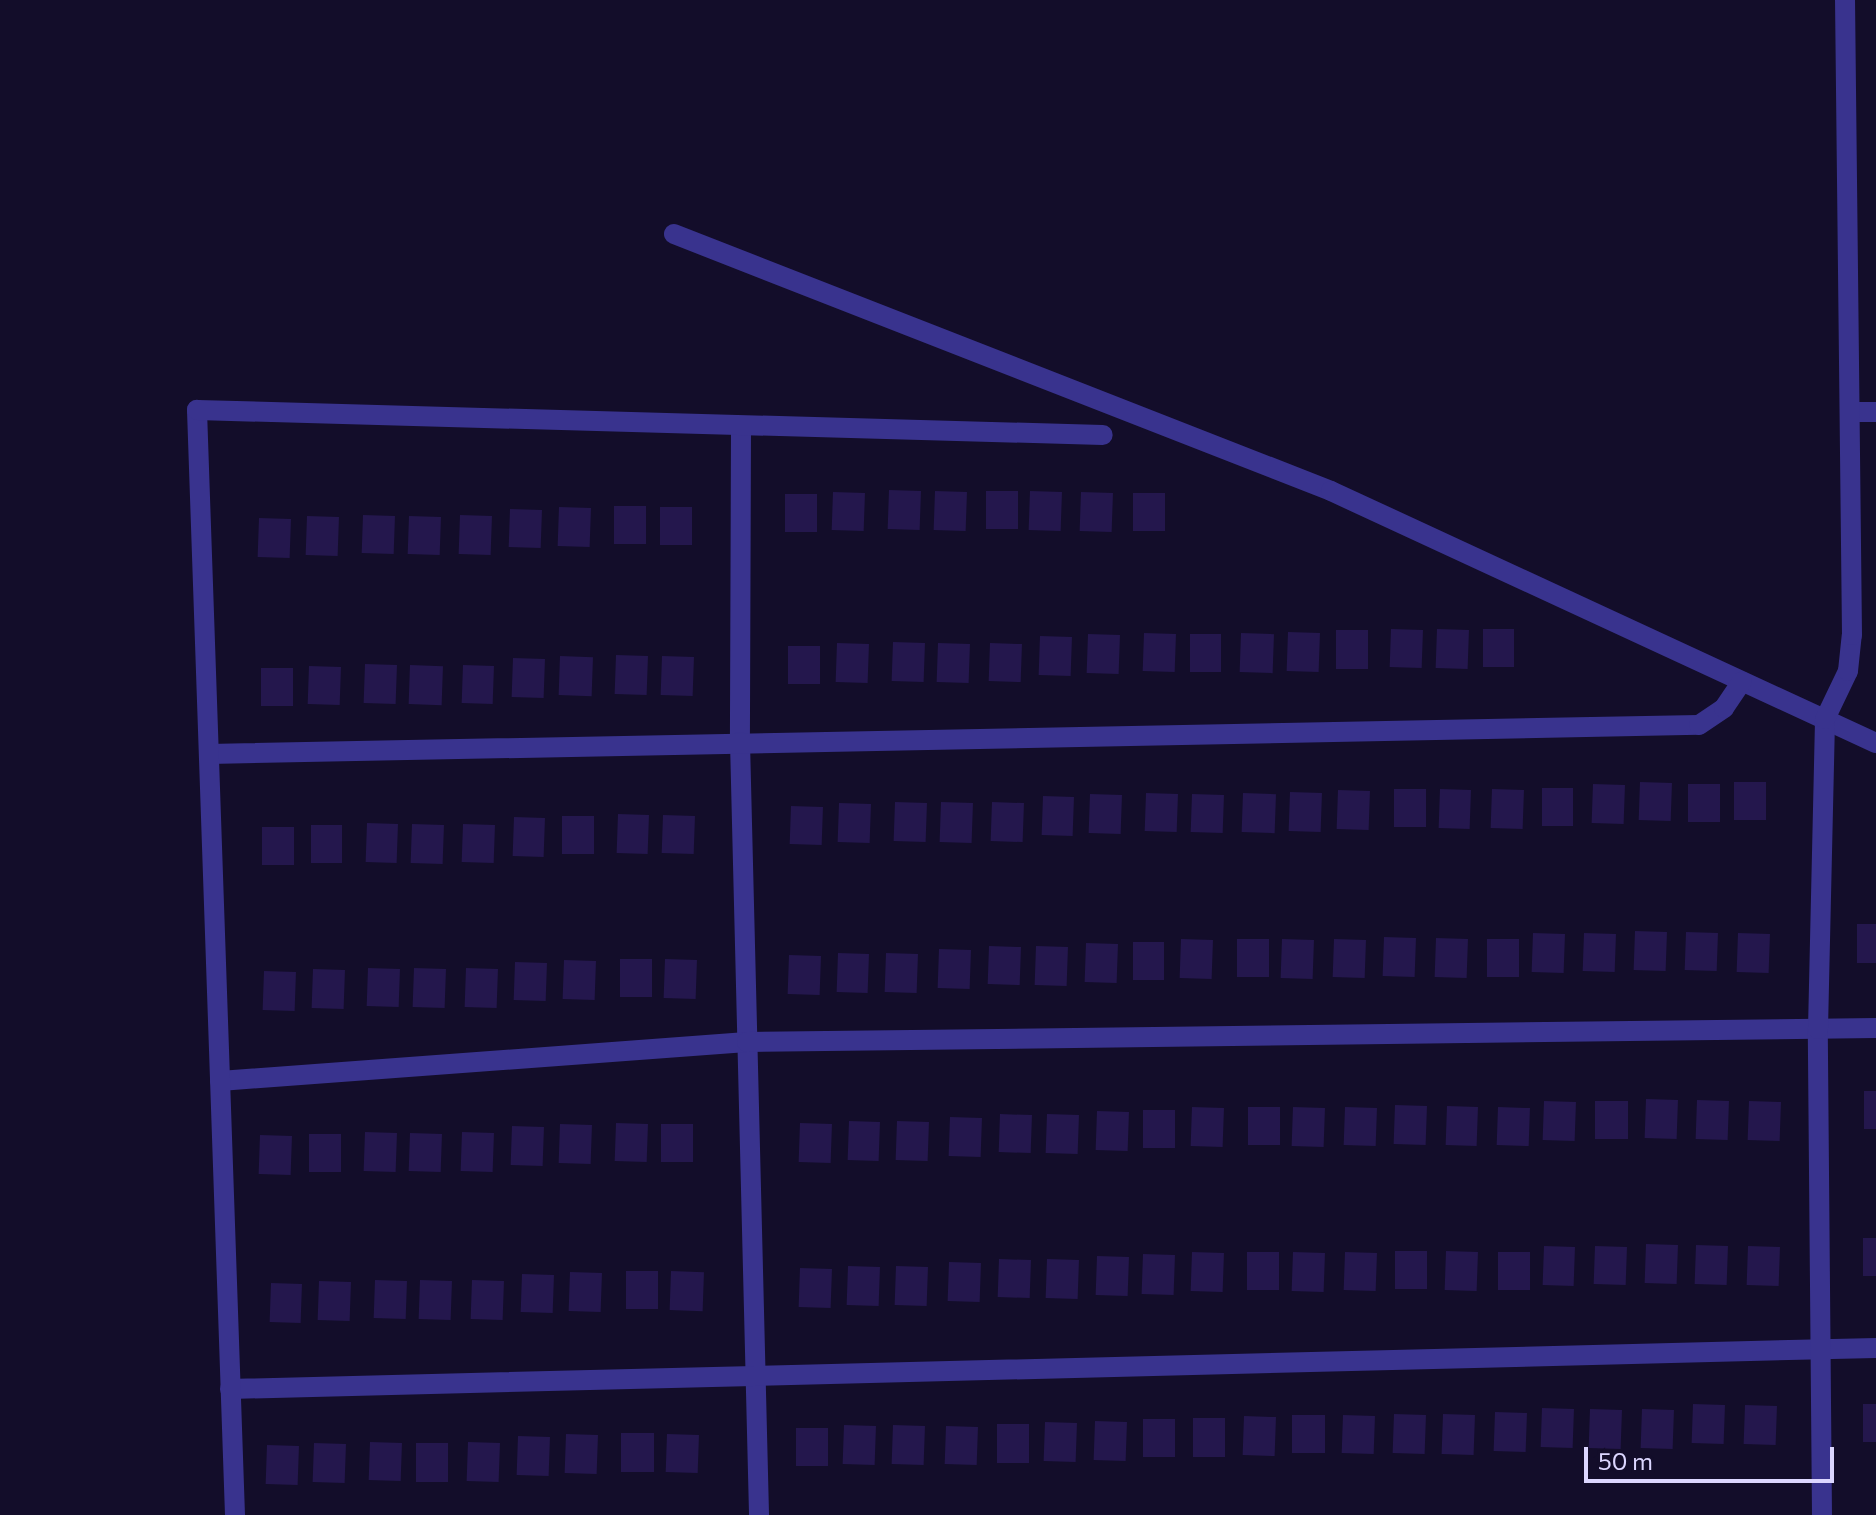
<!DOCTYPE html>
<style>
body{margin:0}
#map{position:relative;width:1876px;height:1515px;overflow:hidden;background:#130d2a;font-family:Commissioner,sans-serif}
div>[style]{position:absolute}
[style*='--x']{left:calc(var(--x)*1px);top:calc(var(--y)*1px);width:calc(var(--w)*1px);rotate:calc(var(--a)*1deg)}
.building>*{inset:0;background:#24174d;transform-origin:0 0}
.minor>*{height:20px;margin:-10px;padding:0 10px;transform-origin:10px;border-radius:10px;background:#39338e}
span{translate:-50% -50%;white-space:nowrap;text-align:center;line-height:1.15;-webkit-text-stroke:6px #130d2a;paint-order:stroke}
.scale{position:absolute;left:1584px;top:1447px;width:250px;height:36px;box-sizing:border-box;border:4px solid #dcd6ff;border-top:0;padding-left:10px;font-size:24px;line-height:28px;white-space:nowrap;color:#dcd6ff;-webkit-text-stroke:6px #130d2a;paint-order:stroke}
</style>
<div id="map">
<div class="building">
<div style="left:889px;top:490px;width:32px;height:39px;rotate:2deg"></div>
<div style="left:935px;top:491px;width:32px;height:39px;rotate:2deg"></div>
<div style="left:986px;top:491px;width:32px;height:38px"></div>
<div style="left:1030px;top:491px;width:32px;height:39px;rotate:2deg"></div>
<div style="left:833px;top:492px;width:32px;height:38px;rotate:2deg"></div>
<div style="left:1081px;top:492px;width:32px;height:39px;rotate:2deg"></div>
<div style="left:1133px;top:493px;width:32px;height:38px"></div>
<div style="left:785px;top:494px;width:32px;height:38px"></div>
<div style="left:614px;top:506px;width:32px;height:38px"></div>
<div style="left:559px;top:507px;width:32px;height:39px;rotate:2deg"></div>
<div style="left:660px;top:507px;width:32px;height:38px"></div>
<div style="left:510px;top:509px;width:32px;height:38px;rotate:2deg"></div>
<div style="left:363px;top:515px;width:32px;height:38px;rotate:2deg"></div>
<div style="left:460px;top:515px;width:32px;height:39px;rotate:2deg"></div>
<div style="left:307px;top:516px;width:32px;height:39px;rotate:2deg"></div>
<div style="left:409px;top:516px;width:32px;height:38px;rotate:2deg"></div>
<div style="left:259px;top:518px;width:32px;height:39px;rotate:2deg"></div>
<div style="left:1391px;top:629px;width:32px;height:38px;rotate:2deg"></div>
<div style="left:1437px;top:629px;width:32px;height:39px;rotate:2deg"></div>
<div style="left:1483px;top:629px;width:31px;height:38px"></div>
<div style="left:1336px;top:630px;width:32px;height:39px"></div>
<div style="left:1288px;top:632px;width:32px;height:39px;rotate:2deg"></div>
<div style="left:1144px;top:633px;width:32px;height:38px;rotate:2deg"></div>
<div style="left:1241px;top:633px;width:33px;height:39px;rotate:2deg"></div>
<div style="left:1088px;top:634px;width:32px;height:39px;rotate:2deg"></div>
<div style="left:1190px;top:634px;width:31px;height:38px"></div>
<div style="left:1040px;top:636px;width:32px;height:39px;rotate:2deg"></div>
<div style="left:893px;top:642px;width:32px;height:39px;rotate:2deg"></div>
<div style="left:837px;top:643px;width:32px;height:39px;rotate:2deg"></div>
<div style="left:938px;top:643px;width:32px;height:39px;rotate:2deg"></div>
<div style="left:990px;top:643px;width:32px;height:38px;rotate:2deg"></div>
<div style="left:788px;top:646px;width:32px;height:38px"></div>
<div style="left:616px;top:655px;width:32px;height:39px;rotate:2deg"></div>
<div style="left:560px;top:656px;width:33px;height:39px;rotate:2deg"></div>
<div style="left:662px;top:656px;width:32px;height:39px;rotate:2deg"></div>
<div style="left:513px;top:658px;width:32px;height:39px;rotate:2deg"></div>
<div style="left:365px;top:664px;width:32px;height:39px;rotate:2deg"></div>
<div style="left:410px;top:665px;width:33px;height:39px;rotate:2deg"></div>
<div style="left:463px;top:665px;width:31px;height:38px;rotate:2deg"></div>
<div style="left:309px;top:666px;width:32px;height:38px;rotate:2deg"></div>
<div style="left:261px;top:668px;width:32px;height:38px"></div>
<div style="left:1640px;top:782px;width:32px;height:38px;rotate:2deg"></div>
<div style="left:1734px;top:782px;width:32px;height:38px"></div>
<div style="left:1593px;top:784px;width:32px;height:39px;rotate:2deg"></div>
<div style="left:1688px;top:784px;width:32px;height:38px"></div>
<div style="left:1542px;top:788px;width:31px;height:38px"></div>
<div style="left:1394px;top:789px;width:32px;height:38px"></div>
<div style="left:1440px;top:789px;width:31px;height:39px;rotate:2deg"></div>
<div style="left:1492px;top:789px;width:32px;height:39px;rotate:2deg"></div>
<div style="left:1338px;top:790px;width:32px;height:39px;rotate:2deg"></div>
<div style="left:1290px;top:792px;width:32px;height:39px;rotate:2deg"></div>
<div style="left:1146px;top:793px;width:32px;height:38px;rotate:2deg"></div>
<div style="left:1243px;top:793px;width:33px;height:39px;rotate:2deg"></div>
<div style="left:1090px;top:794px;width:32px;height:39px;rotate:2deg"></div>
<div style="left:1192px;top:794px;width:32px;height:38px;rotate:2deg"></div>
<div style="left:1043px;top:796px;width:31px;height:39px;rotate:2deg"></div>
<div style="left:895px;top:802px;width:32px;height:39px;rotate:2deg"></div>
<div style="left:941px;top:802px;width:32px;height:40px;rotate:2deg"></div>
<div style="left:992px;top:802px;width:32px;height:39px;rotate:2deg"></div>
<div style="left:839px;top:803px;width:32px;height:39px;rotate:2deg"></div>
<div style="left:791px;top:806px;width:32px;height:38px;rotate:2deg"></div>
<div style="left:618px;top:814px;width:31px;height:39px;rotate:2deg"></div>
<div style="left:663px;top:815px;width:32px;height:38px;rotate:2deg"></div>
<div style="left:562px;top:816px;width:32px;height:38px"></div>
<div style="left:514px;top:817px;width:31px;height:39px;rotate:2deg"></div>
<div style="left:367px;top:823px;width:31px;height:39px;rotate:2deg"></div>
<div style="left:412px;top:824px;width:32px;height:39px;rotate:2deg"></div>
<div style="left:463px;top:824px;width:32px;height:38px;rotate:2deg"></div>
<div style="left:311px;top:825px;width:31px;height:38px"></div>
<div style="left:262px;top:827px;width:32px;height:38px"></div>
<div style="left:1857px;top:924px;width:19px;height:39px"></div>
<div style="left:1635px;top:931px;width:32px;height:39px;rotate:2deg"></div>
<div style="left:1686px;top:932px;width:32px;height:38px;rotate:2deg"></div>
<div style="left:1533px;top:933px;width:32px;height:39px;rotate:2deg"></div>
<div style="left:1584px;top:933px;width:32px;height:38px;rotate:2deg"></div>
<div style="left:1738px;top:933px;width:32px;height:39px;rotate:2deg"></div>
<div style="left:1384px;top:937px;width:32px;height:39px;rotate:2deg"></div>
<div style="left:1436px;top:938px;width:32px;height:39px;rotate:2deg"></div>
<div style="left:1181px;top:939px;width:32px;height:39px;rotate:2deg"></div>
<div style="left:1237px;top:939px;width:32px;height:38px"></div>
<div style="left:1282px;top:939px;width:32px;height:39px;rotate:2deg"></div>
<div style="left:1334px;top:939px;width:32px;height:38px;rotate:2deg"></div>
<div style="left:1487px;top:939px;width:32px;height:38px"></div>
<div style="left:1133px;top:942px;width:31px;height:38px"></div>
<div style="left:1086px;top:943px;width:32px;height:39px;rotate:2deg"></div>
<div style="left:989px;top:946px;width:32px;height:38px;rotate:2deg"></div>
<div style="left:1036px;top:946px;width:32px;height:39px;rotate:2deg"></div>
<div style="left:939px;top:949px;width:32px;height:39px;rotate:2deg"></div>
<div style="left:838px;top:953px;width:31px;height:39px;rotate:2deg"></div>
<div style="left:886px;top:953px;width:32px;height:39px;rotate:2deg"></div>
<div style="left:789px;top:955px;width:32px;height:39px;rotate:2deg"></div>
<div style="left:620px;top:959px;width:32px;height:38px"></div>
<div style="left:665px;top:959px;width:32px;height:39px;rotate:2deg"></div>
<div style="left:564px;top:960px;width:32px;height:39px;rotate:2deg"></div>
<div style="left:515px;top:962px;width:32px;height:38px;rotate:2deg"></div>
<div style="left:368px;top:968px;width:32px;height:38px;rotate:2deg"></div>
<div style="left:414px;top:968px;width:32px;height:39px;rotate:2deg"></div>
<div style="left:466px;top:968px;width:32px;height:39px;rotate:2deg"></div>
<div style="left:313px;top:969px;width:32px;height:39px;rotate:2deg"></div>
<div style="left:264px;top:971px;width:32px;height:39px;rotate:2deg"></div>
<div style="left:1864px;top:1091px;width:12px;height:38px"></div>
<div style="left:1646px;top:1099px;width:32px;height:39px;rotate:2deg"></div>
<div style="left:1697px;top:1100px;width:32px;height:39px;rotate:2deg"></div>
<div style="left:1544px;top:1101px;width:32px;height:39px;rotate:2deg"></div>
<div style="left:1595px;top:1101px;width:33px;height:38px"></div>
<div style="left:1749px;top:1101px;width:32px;height:39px;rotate:2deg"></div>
<div style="left:1395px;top:1105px;width:32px;height:39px;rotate:2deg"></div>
<div style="left:1447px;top:1106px;width:31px;height:39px;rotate:2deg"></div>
<div style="left:1192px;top:1107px;width:32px;height:39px;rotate:2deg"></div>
<div style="left:1248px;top:1107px;width:32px;height:38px"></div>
<div style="left:1293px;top:1107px;width:32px;height:39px;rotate:2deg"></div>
<div style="left:1345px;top:1107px;width:32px;height:38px;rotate:2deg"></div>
<div style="left:1498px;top:1107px;width:32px;height:38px;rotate:2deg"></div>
<div style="left:1143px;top:1110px;width:32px;height:38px"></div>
<div style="left:1097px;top:1111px;width:32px;height:39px;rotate:2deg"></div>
<div style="left:1000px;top:1114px;width:32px;height:38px;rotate:2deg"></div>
<div style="left:1047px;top:1114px;width:32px;height:39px;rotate:2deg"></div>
<div style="left:950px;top:1117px;width:32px;height:39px;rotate:2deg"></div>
<div style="left:849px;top:1121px;width:31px;height:39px;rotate:2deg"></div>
<div style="left:897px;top:1121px;width:32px;height:39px;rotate:2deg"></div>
<div style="left:616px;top:1123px;width:32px;height:38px;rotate:2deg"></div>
<div style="left:800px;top:1123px;width:32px;height:39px;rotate:2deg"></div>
<div style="left:560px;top:1124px;width:32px;height:39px;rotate:2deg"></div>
<div style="left:661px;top:1124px;width:32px;height:38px"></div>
<div style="left:512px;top:1126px;width:32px;height:39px;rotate:2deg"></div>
<div style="left:365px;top:1132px;width:32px;height:39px;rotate:2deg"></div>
<div style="left:462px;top:1132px;width:32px;height:39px;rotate:2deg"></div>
<div style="left:410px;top:1133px;width:32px;height:38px;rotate:2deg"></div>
<div style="left:309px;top:1134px;width:32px;height:38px"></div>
<div style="left:260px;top:1135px;width:32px;height:39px;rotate:2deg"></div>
<div style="left:1863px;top:1238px;width:13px;height:38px"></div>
<div style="left:1646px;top:1244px;width:32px;height:39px;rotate:2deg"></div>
<div style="left:1696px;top:1245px;width:32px;height:39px;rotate:2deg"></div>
<div style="left:1544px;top:1246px;width:31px;height:39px;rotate:2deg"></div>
<div style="left:1595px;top:1246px;width:32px;height:38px;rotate:2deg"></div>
<div style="left:1748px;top:1246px;width:32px;height:39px;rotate:2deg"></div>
<div style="left:1395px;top:1251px;width:32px;height:38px"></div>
<div style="left:1446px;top:1251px;width:32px;height:39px;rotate:2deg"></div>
<div style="left:1192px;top:1252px;width:32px;height:39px;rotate:2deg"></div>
<div style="left:1247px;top:1252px;width:32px;height:38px"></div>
<div style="left:1293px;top:1252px;width:32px;height:39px;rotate:2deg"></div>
<div style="left:1345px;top:1252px;width:32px;height:38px;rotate:2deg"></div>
<div style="left:1498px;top:1252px;width:32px;height:38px"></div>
<div style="left:1143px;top:1254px;width:32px;height:40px;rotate:2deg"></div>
<div style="left:1097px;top:1256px;width:32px;height:39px;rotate:2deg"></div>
<div style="left:999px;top:1259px;width:32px;height:38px;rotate:2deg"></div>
<div style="left:1047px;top:1259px;width:32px;height:39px;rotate:2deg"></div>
<div style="left:949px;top:1262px;width:32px;height:39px;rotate:2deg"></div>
<div style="left:848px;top:1266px;width:32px;height:39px;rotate:2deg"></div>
<div style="left:896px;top:1266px;width:32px;height:39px;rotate:2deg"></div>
<div style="left:800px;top:1268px;width:32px;height:39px;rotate:2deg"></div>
<div style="left:626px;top:1271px;width:32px;height:38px"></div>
<div style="left:671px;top:1271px;width:33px;height:39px;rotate:2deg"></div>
<div style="left:570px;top:1272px;width:32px;height:39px;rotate:2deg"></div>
<div style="left:522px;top:1274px;width:32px;height:38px;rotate:2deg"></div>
<div style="left:375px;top:1280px;width:32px;height:38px;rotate:2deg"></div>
<div style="left:420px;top:1280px;width:32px;height:39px;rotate:2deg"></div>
<div style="left:472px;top:1280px;width:32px;height:39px;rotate:2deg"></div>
<div style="left:319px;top:1281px;width:32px;height:39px;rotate:2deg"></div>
<div style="left:271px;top:1283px;width:31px;height:39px;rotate:2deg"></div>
<div style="left:1693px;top:1404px;width:32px;height:39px;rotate:2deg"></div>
<div style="left:1863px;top:1404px;width:13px;height:38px"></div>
<div style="left:1745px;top:1405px;width:32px;height:39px;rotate:2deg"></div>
<div style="left:1542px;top:1408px;width:32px;height:39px;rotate:2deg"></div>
<div style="left:1590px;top:1409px;width:32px;height:39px;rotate:2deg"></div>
<div style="left:1642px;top:1409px;width:32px;height:39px;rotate:2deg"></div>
<div style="left:1495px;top:1412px;width:32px;height:39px;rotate:2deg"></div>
<div style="left:1394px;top:1414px;width:32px;height:39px;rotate:2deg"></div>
<div style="left:1443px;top:1414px;width:32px;height:40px;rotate:2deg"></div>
<div style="left:1292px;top:1415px;width:33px;height:38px"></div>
<div style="left:1343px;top:1415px;width:32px;height:38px;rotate:2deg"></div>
<div style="left:1244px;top:1416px;width:32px;height:39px;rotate:2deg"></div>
<div style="left:1193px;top:1418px;width:32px;height:39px"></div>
<div style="left:1143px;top:1419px;width:32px;height:38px"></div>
<div style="left:1095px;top:1421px;width:32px;height:39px;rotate:2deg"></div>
<div style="left:1045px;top:1422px;width:32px;height:39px;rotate:2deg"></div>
<div style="left:997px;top:1424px;width:32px;height:39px"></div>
<div style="left:844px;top:1425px;width:32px;height:39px;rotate:2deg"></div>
<div style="left:893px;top:1425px;width:32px;height:39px;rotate:2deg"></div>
<div style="left:946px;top:1426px;width:32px;height:38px;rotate:2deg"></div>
<div style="left:796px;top:1428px;width:32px;height:38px"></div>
<div style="left:621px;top:1433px;width:33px;height:39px"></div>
<div style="left:566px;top:1434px;width:32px;height:39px;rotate:2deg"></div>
<div style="left:667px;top:1434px;width:32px;height:38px;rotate:2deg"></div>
<div style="left:518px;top:1436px;width:32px;height:39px;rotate:2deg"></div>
<div style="left:370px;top:1442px;width:32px;height:38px;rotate:2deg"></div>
<div style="left:468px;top:1442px;width:32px;height:39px;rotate:2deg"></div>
<div style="left:314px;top:1443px;width:32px;height:39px;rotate:2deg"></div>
<div style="left:416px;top:1443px;width:32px;height:39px"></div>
<div style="left:267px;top:1445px;width:32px;height:39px;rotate:2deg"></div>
</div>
<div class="minor">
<div style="--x:674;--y:234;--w:705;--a:21.36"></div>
<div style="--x:1331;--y:491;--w:600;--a:24.82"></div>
<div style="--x:1850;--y:412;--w:26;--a:0"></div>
<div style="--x:741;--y:429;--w:313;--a:90.2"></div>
<div style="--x:740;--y:742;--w:773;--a:88.59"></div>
<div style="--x:209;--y:754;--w:1490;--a:-1.12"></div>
<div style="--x:1699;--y:725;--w:30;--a:-34"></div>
<div style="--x:1724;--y:708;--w:32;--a:-56"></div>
<div style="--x:220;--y:1081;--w:528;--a:-4.23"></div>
<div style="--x:747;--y:1042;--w:1129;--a:-0.71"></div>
<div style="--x:230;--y:1389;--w:1647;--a:-1.43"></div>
<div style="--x:235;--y:1515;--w:1106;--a:-91.97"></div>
<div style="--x:197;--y:410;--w:906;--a:1.58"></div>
<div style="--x:1822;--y:1515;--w:486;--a:-90.5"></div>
<div style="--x:1818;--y:1029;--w:310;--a:-88.7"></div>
<div style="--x:1825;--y:719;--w:53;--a:-64.4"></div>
<div style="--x:1848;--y:671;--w:36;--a:-84"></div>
<div style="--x:1852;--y:635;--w:635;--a:-90.63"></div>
</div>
<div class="scale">50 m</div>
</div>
